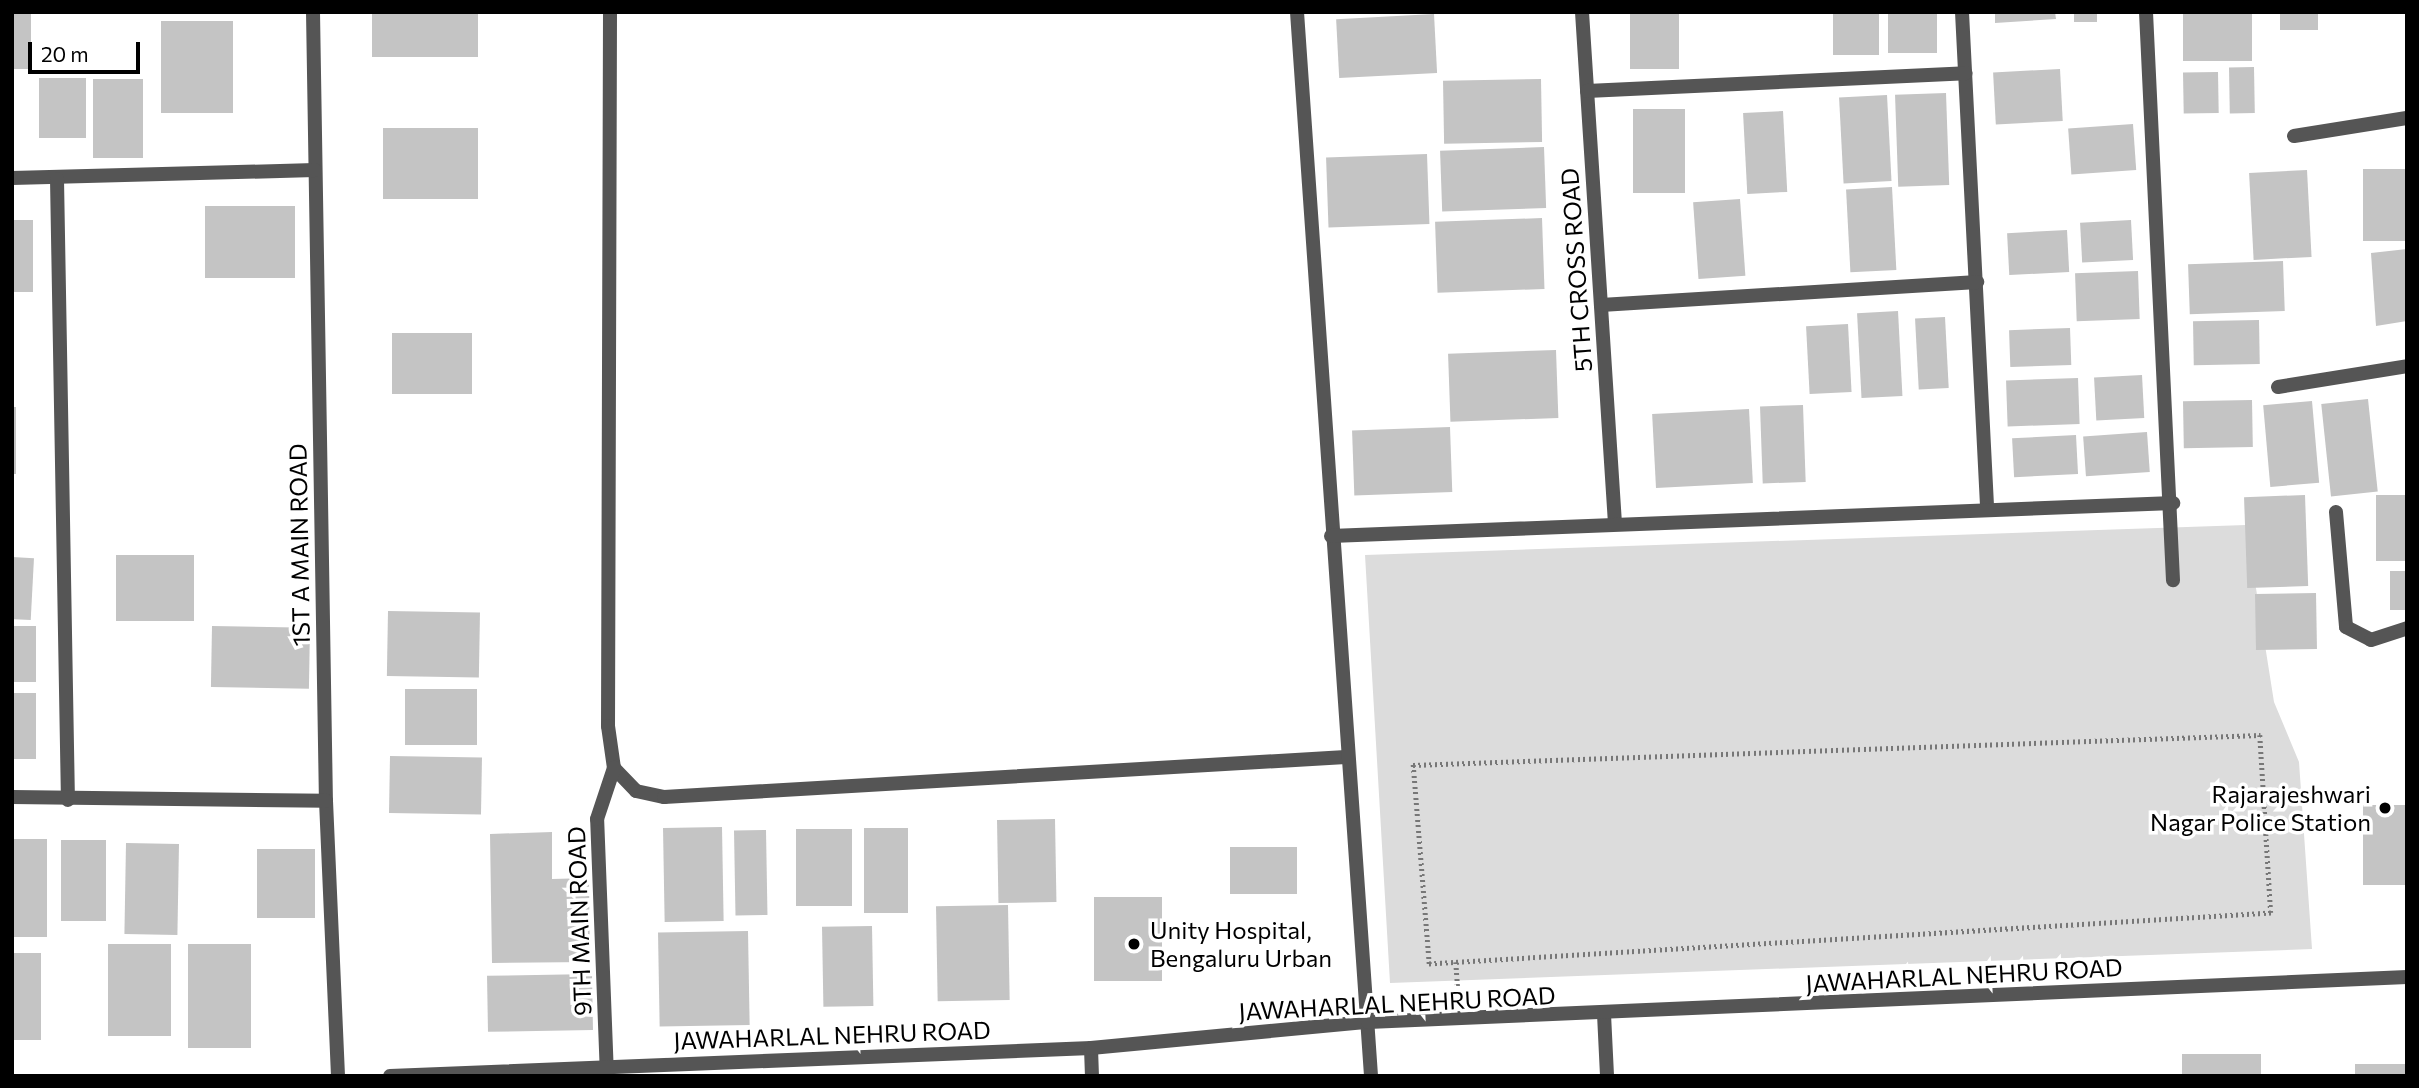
<!DOCTYPE html>
<style>
body{margin:0}
#map{position:relative;width:2419px;height:1088px;overflow:hidden;background:#fff;font-family:Commissioner,sans-serif}
div>[style]{position:absolute}
[style*='--x']{left:calc(var(--x)*1px);top:calc(var(--y)*1px);width:calc(var(--w)*1px);rotate:calc(var(--a)*1deg)}
.green>*{inset:0;background:#dcdcdc}
.building>*{inset:0;background:#c4c4c4;transform-origin:0 0}
.path>*{height:4.5px;margin-top:-2.25px;transform-origin:0;background:repeating-linear-gradient(90deg,#777 0 2px,transparent 0 5.5px)}
.minor>*{height:14px;margin:-7px;padding:0 7px;transform-origin:7px;border-radius:7px;background:#555}
.tertiary>*{height:14px;margin:-7px;padding:0 7px;transform-origin:7px;border-radius:7px;background:#555}
.dots>*{width:19px;height:19px;translate:-50% -50%;box-sizing:border-box;border:4px solid #fff;border-radius:50%}
span{translate:-50% -50%;white-space:nowrap;text-align:center;line-height:1.15;-webkit-text-stroke:7px #fff;paint-order:stroke}
.street-label{font-size:24px;color:#000}
.poi-label{font-size:24px;color:#000}
.right{translate:-100% -50%;text-align:right}
.left{translate:0 -50%;text-align:left}
.frame{position:absolute;inset:0;border:14px solid #000;pointer-events:none}
.scale{position:absolute;left:28px;top:42px;width:112px;height:32px;box-sizing:border-box;border:4px solid #000;border-top:0;padding-left:9px;font-size:21px;line-height:24px;white-space:nowrap;color:#000;-webkit-text-stroke:5px #fff;paint-order:stroke}
</style>
<div id="map">
<div class="green">
<div style="clip-path:polygon(2246px 525px,2274px 702px,2299px 762px,2312px 949px,1390px 983px,1365px 555px)"></div>
</div>
<div class="building">
<div style="left:12px;top:12px;width:19px;height:57px"></div>
<div style="left:372px;top:12px;width:106px;height:45px"></div>
<div style="left:1630px;top:12px;width:49px;height:57px"></div>
<div style="left:1833px;top:12px;width:46px;height:43px"></div>
<div style="left:1888px;top:12px;width:49px;height:41px"></div>
<div style="clip-path:polygon(1995px 12px,2055px 12px,2056px 19px,1995px 23px)"></div>
<div style="left:2074px;top:12px;width:23px;height:10px"></div>
<div style="left:2183px;top:12px;width:69px;height:49px"></div>
<div style="left:2280px;top:12px;width:38px;height:18px"></div>
<div style="left:1434px;top:14px;width:59px;height:98px;rotate:87deg"></div>
<div style="left:161px;top:21px;width:72px;height:92px"></div>
<div style="left:2254px;top:67px;width:46px;height:25px;rotate:89deg"></div>
<div style="left:2060px;top:69px;width:52px;height:67px;rotate:87deg"></div>
<div style="left:2218px;top:72px;width:41px;height:35px;rotate:89deg"></div>
<div style="left:39px;top:78px;width:47px;height:60px"></div>
<div style="left:93px;top:79px;width:50px;height:79px"></div>
<div style="left:1541px;top:79px;width:63px;height:98px;rotate:89deg"></div>
<div style="left:1946px;top:93px;width:92px;height:51px;rotate:88deg"></div>
<div style="left:1887px;top:95px;width:86px;height:48px;rotate:87deg"></div>
<div style="left:1633px;top:109px;width:52px;height:84px"></div>
<div style="left:1783px;top:111px;width:81px;height:40px;rotate:87deg"></div>
<div style="left:2133px;top:124px;width:46px;height:65px;rotate:86deg"></div>
<div style="left:383px;top:128px;width:95px;height:71px"></div>
<div style="left:1544px;top:147px;width:61px;height:104px;rotate:88deg"></div>
<div style="left:1427px;top:154px;width:70px;height:101px;rotate:88deg"></div>
<div style="left:2407px;top:169px;width:72px;height:44px;rotate:90deg"></div>
<div style="left:2307px;top:170px;width:87px;height:58px;rotate:87deg"></div>
<div style="left:1892px;top:187px;width:83px;height:46px;rotate:87deg"></div>
<div style="left:1740px;top:199px;width:77px;height:47px;rotate:86deg"></div>
<div style="left:205px;top:206px;width:90px;height:72px"></div>
<div style="left:1542px;top:218px;width:71px;height:107px;rotate:88deg"></div>
<div style="left:12px;top:220px;width:21px;height:72px"></div>
<div style="left:2131px;top:220px;width:40px;height:51px;rotate:87deg"></div>
<div style="left:2067px;top:230px;width:42px;height:60px;rotate:87deg"></div>
<div style="clip-path:polygon(2407px 249px,2407px 321px,2376px 326px,2371px 253px)"></div>
<div style="left:2283px;top:261px;width:50px;height:95px;rotate:88deg"></div>
<div style="left:2138px;top:271px;width:48px;height:63px;rotate:88deg"></div>
<div style="left:1898px;top:311px;width:85px;height:41px;rotate:87deg"></div>
<div style="left:1945px;top:317px;width:71px;height:30px;rotate:87deg"></div>
<div style="left:2259px;top:320px;width:44px;height:66px;rotate:89deg"></div>
<div style="left:1848px;top:324px;width:68px;height:42px;rotate:87deg"></div>
<div style="left:2070px;top:328px;width:37px;height:61px;rotate:88deg"></div>
<div style="left:392px;top:333px;width:80px;height:61px"></div>
<div style="left:1556px;top:350px;width:68px;height:108px;rotate:88deg"></div>
<div style="left:2142px;top:375px;width:43px;height:48px;rotate:87deg"></div>
<div style="left:2078px;top:378px;width:46px;height:72px;rotate:88deg"></div>
<div style="left:2368px;top:399px;width:93px;height:47px;rotate:84deg"></div>
<div style="left:2252px;top:400px;width:47px;height:69px;rotate:89deg"></div>
<div style="left:2312px;top:401px;width:82px;height:49px;rotate:85deg"></div>
<div style="left:1803px;top:405px;width:77px;height:43px;rotate:88deg"></div>
<div style="left:12px;top:407px;width:4px;height:67px"></div>
<div style="left:1749px;top:409px;width:74px;height:97px;rotate:87deg"></div>
<div style="left:1450px;top:427px;width:65px;height:98px;rotate:88deg"></div>
<div style="left:2147px;top:432px;width:40px;height:64px;rotate:86deg"></div>
<div style="left:2076px;top:435px;width:39px;height:64px;rotate:87deg"></div>
<div style="left:2305px;top:495px;width:91px;height:61px;rotate:88deg"></div>
<div style="left:2407px;top:495px;width:66px;height:31px;rotate:90deg"></div>
<div style="left:116px;top:555px;width:78px;height:66px"></div>
<div style="left:12px;top:557px;width:22px;height:62px;rotate:3deg"></div>
<div style="left:2390px;top:571px;width:17px;height:39px"></div>
<div style="left:2316px;top:593px;width:56px;height:61px;rotate:89deg"></div>
<div style="left:388px;top:611px;width:92px;height:65px;rotate:1deg"></div>
<div style="left:12px;top:626px;width:24px;height:56px"></div>
<div style="left:212px;top:626px;width:98px;height:61px;rotate:1deg"></div>
<div style="left:405px;top:689px;width:72px;height:56px"></div>
<div style="left:12px;top:693px;width:24px;height:66px"></div>
<div style="left:390px;top:756px;width:92px;height:57px;rotate:1deg"></div>
<div style="left:2407px;top:805px;width:80px;height:44px;rotate:90deg"></div>
<div style="left:1055px;top:819px;width:83px;height:58px;rotate:89deg"></div>
<div style="left:722px;top:827px;width:94px;height:59px;rotate:89deg"></div>
<div style="left:864px;top:828px;width:44px;height:85px"></div>
<div style="left:796px;top:829px;width:56px;height:77px"></div>
<div style="left:766px;top:830px;width:85px;height:32px;rotate:89deg"></div>
<div style="clip-path:polygon(552px 832px,552px 879px,589px 878px,590px 962px,492px 963px,490px 834px)"></div>
<div style="left:12px;top:839px;width:35px;height:98px"></div>
<div style="left:61px;top:840px;width:45px;height:81px"></div>
<div style="left:126px;top:843px;width:53px;height:91px;rotate:1deg"></div>
<div style="left:1230px;top:847px;width:67px;height:47px"></div>
<div style="left:257px;top:849px;width:58px;height:69px"></div>
<div style="left:1094px;top:897px;width:68px;height:84px"></div>
<div style="left:1008px;top:905px;width:95px;height:72px;rotate:89deg"></div>
<div style="left:872px;top:926px;width:80px;height:50px;rotate:89deg"></div>
<div style="left:748px;top:931px;width:94px;height:90px;rotate:89deg"></div>
<div style="left:108px;top:944px;width:63px;height:92px"></div>
<div style="left:188px;top:944px;width:63px;height:104px"></div>
<div style="left:12px;top:953px;width:29px;height:87px"></div>
<div style="left:592px;top:974px;width:56px;height:105px;rotate:89deg"></div>
<div style="left:2261px;top:1054px;width:22px;height:79px;rotate:90deg"></div>
<div style="left:2407px;top:1064px;width:12px;height:52px;rotate:90deg"></div>
</div>
<div class="path">
<div style="--x:2260;--y:735;--w:178;--a:86.5"></div>
<div style="--x:2271;--y:913;--w:844;--a:176.53"></div>
<div style="--x:1429;--y:964;--w:200;--a:-94.6"></div>
<div style="--x:1413;--y:765;--w:848;--a:-2.03"></div>
<div style="--x:1456;--y:962;--w:30;--a:86"></div>
</div>
<div class="minor">
<div style="--x:313;--y:12;--w:789;--a:89.06"></div>
<div style="--x:326;--y:801;--w:275;--a:87.5"></div>
<div style="--x:610;--y:12;--w:714;--a:90.16"></div>
<div style="--x:608;--y:726;--w:42;--a:81.9"></div>
<div style="--x:614;--y:768;--w:32;--a:46"></div>
<div style="--x:636;--y:791;--w:29;--a:12"></div>
<div style="--x:664;--y:797;--w:683;--a:-3.36"></div>
<div style="--x:1297;--y:12;--w:1067;--a:86.02"></div>
<div style="--x:1582;--y:12;--w:513;--a:86.31"></div>
<div style="--x:1962;--y:12;--w:498;--a:87.1"></div>
<div style="--x:2146;--y:12;--w:569;--a:87.28"></div>
<div style="--x:1587;--y:91;--w:379;--a:-2.7"></div>
<div style="--x:2294;--y:136;--w:114;--a:-9.1"></div>
<div style="--x:12;--y:178;--w:303;--a:-1.5"></div>
<div style="--x:57;--y:179;--w:621;--a:88.99"></div>
<div style="--x:1601;--y:305;--w:377;--a:-3.5"></div>
<div style="--x:2278;--y:387;--w:131;--a:-9.2"></div>
<div style="--x:2336;--y:512;--w:115;--a:85"></div>
<div style="--x:2346;--y:627;--w:28;--a:27"></div>
<div style="--x:2371;--y:640;--w:38;--a:-18"></div>
<div style="--x:1331;--y:536;--w:843;--a:-2.24"></div>
<div style="--x:12;--y:797;--w:314;--a:0.7"></div>
<div style="--x:1604;--y:1014;--w:62;--a:87.2"></div>
<div style="--x:1091;--y:1048;--w:28;--a:88"></div>
<div style="--x:607;--y:1076;--w:257;--a:-92.2"></div>
<div style="--x:597;--y:819;--w:54;--a:-71.6"></div>
</div>
<div class="tertiary">
<div style="--x:390;--y:1076;--w:702;--a:-2.29"></div>
<div style="--x:1091;--y:1048;--w:278;--a:-5.4"></div>
<div style="--x:1368;--y:1022;--w:1040;--a:-2.48"></div>
</div>
<div class="dots">
<div style="left:2385px;top:808px;background:#000"></div>
<div style="left:1134px;top:944px;background:#000"></div>
</div>
<div class="street-label">
<span style="left:1576px;top:270px;rotate:-94deg">5TH CROSS ROAD</span>
<span style="left:299px;top:545px;rotate:-91deg">1ST A MAIN ROAD</span>
<span style="left:579px;top:921px;rotate:-92deg">9TH MAIN ROAD</span>
<span style="left:1964px;top:975px;rotate:-3deg">JAWAHARLAL NEHRU ROAD</span>
<span style="left:1397px;top:1003px;rotate:-3deg">JAWAHARLAL NEHRU ROAD</span>
<span style="left:832px;top:1035px;rotate:-2deg">JAWAHARLAL NEHRU ROAD</span>
</div>
<div class="poi-label">
<span class="right" style="left:2371px;top:808px">Rajarajeshwari<br>Nagar Police Station</span>
<span class="left" style="left:1150px;top:944px">Unity Hospital,<br>Bengaluru Urban</span>
</div>
<div class="frame"></div>
<div class="scale">20 m</div>
</div>
